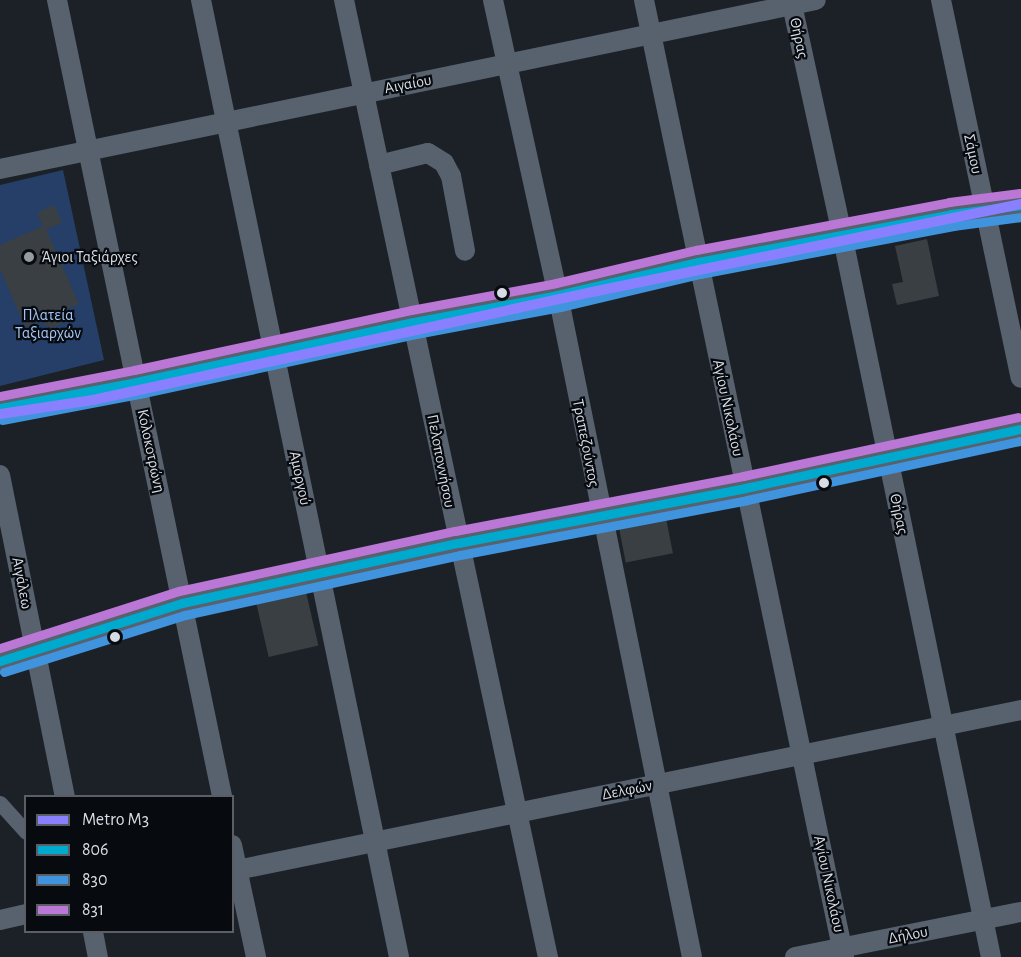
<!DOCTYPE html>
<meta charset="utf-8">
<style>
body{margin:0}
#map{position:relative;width:1021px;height:957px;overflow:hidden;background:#1c2127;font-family:"Alegreya Sans",sans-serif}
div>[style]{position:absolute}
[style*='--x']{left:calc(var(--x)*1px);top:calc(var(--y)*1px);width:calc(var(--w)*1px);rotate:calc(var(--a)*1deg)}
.green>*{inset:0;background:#253f68}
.building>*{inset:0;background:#3a3f44;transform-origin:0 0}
.pedestrian>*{height:15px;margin:-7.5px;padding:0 7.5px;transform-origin:7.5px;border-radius:7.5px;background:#58616e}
.minor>*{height:20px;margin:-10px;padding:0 10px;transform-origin:10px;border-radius:10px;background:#58616e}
.tertiary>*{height:26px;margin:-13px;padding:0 13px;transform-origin:13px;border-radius:13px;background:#58616e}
.bus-1>*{height:9px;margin:-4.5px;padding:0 4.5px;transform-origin:4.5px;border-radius:4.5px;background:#00a9ce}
.bus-2>*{height:9px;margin:-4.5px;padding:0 4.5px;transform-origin:4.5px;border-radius:4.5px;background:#4094de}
.bus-3>*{height:9px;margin:-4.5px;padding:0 4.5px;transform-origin:4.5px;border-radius:4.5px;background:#ba77d6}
.metro-1>*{height:10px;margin:-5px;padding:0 5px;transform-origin:5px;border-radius:5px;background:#8880ff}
.dots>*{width:16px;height:16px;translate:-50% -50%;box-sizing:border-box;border:3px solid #070a0f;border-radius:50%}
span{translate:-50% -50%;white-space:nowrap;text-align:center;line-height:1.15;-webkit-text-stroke:4.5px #070a0f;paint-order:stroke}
.street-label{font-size:16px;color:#d8dde5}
.poi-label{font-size:16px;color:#d8dde5}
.left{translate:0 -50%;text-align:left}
.park-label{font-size:16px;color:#a4c5f5}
.legend{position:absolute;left:24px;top:795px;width:210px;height:138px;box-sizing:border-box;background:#070a0f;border:2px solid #5b5e65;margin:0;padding:8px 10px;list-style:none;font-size:18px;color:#d8dde5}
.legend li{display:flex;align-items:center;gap:12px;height:30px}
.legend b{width:30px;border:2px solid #5b5e65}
</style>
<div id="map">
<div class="green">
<div style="clip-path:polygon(63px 170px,104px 360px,0 386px,0 185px)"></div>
</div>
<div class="building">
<div style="clip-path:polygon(54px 205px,62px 223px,46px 229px,79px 304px,64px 310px,61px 324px,51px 328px,39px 321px,25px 327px,0 269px,0 245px,43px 226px,37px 213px)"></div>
<div style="clip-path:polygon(927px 239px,939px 296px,897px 305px,892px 284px,903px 282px,895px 246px)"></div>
<div style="left:666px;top:518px;width:36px;height:48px;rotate:79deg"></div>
<div style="left:306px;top:592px;width:55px;height:51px;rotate:77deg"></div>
</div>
<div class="pedestrian">
<div style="--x:0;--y:803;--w:39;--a:48"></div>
</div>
<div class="minor">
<div style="--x:57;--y:0;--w:813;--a:78.29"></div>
<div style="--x:201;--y:0;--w:977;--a:78.31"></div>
<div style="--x:344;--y:0;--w:979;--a:77.97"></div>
<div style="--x:493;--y:0;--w:302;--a:77.6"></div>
<div style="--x:558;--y:295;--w:675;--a:78.56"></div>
<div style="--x:644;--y:0;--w:978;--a:78.2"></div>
<div style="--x:791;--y:0;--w:239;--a:77.7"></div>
<div style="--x:842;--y:234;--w:738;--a:78.36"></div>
<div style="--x:941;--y:0;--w:386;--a:78.1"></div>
<div style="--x:379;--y:165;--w:50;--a:-13.8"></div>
<div style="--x:428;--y:153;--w:19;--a:32"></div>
<div style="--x:444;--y:163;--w:15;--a:62"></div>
<div style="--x:451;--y:176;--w:76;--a:79.4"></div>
<div style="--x:0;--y:169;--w:833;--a:-11.7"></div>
<div style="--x:0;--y:475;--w:328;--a:78.6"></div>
<div style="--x:232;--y:845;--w:115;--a:77.9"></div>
<div style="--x:232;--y:871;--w:805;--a:-11.53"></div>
<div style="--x:0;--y:920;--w:27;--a:-13"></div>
<div style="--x:93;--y:932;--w:25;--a:79"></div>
<div style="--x:795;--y:957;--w:230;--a:-11.3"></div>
</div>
<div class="tertiary">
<div style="--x:0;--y:408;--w:138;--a:-10.8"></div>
<div style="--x:136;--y:382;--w:284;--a:-12.2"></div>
<div style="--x:414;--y:322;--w:147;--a:-10.6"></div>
<div style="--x:558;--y:295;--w:144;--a:-13.3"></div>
<div style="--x:698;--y:262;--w:258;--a:-10.7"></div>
<div style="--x:951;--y:214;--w:71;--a:-7.3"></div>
<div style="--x:0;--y:661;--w:191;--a:-17.7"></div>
<div style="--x:182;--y:603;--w:282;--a:-12.3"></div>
<div style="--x:458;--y:543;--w:292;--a:-10.8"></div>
<div style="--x:745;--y:488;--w:282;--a:-12.1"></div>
</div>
<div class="bus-1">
<div style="--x:0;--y:408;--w:138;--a:-10.8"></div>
<div style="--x:136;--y:382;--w:284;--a:-12.2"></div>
<div style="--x:414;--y:322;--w:147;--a:-10.6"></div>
<div style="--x:558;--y:295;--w:144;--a:-13.3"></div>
<div style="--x:698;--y:262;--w:258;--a:-10.7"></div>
<div style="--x:951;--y:214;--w:71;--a:-7.3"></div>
<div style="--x:0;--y:661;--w:191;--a:-17.7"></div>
<div style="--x:182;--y:603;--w:282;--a:-12.3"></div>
<div style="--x:458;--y:543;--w:292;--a:-10.8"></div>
<div style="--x:745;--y:488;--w:282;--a:-12.1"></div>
</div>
<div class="bus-2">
<div style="--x:2;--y:420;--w:139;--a:-10.7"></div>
<div style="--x:139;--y:394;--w:283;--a:-12.2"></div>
<div style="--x:416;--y:334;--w:147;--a:-10.6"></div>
<div style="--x:560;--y:307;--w:144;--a:-13.3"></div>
<div style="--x:700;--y:274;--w:258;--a:-10.7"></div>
<div style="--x:953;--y:226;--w:69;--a:-7.5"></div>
<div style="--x:4;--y:672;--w:190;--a:-17.5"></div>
<div style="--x:185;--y:615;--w:281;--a:-12.3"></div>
<div style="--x:460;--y:555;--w:292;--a:-10.8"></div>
<div style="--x:747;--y:500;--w:280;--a:-12.2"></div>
</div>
<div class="bus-3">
<div style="--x:0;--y:396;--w:136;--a:-11"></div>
<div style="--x:134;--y:370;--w:283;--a:-12.2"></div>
<div style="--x:411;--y:310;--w:147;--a:-10.5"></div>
<div style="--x:556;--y:283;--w:144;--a:-13.3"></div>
<div style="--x:696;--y:250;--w:258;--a:-10.7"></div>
<div style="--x:949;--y:202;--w:71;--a:-7.3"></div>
<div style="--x:0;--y:648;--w:188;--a:-17.7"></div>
<div style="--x:179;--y:591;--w:282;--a:-12.3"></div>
<div style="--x:455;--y:531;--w:293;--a:-10.8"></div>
<div style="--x:743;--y:476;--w:281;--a:-12.1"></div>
</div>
<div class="metro-1">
<div style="--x:0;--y:414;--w:94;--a:-8.6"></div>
<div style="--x:93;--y:400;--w:511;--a:-12.21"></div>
<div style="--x:592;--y:292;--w:438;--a:-11.6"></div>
</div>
<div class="dots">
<div style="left:29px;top:257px;background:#969ba2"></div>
<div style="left:502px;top:293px;background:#d8dde5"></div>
<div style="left:824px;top:483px;background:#d8dde5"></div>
<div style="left:115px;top:637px;background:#d8dde5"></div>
</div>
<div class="street-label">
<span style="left:799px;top:38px;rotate:78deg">Θήρας</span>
<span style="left:408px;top:84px;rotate:-11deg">Αιγαίου</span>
<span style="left:973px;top:154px;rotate:78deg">Σάμου</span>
<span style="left:728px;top:408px;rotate:78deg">Αγίου Νικολάου</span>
<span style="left:586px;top:443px;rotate:79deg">Τραπεζούντος</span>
<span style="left:151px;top:451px;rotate:78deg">Κολοκοτρώνη</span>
<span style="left:441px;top:461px;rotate:79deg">Πελοποννήσου</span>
<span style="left:300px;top:478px;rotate:78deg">Αμοργού</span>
<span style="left:899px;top:514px;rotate:78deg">Θήρας</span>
<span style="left:22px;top:583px;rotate:79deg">Αιγάλεω</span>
<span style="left:627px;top:790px;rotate:-11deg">Δελφών</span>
<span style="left:829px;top:884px;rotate:78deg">Αγίου Νικολάου</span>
<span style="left:908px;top:935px;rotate:-11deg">Δήλου</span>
</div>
<div class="poi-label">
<span class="left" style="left:41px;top:257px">Άγιοι Ταξιάρχες</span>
</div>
<div class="park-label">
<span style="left:48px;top:324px">Πλατεία<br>Ταξιαρχών</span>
</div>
<ul class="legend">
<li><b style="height:8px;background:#8880ff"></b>Metro Μ3</li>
<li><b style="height:8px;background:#00a9ce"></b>806</li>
<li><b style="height:8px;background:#4094de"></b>830</li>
<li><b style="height:8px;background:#ba77d6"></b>831</li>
</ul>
</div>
